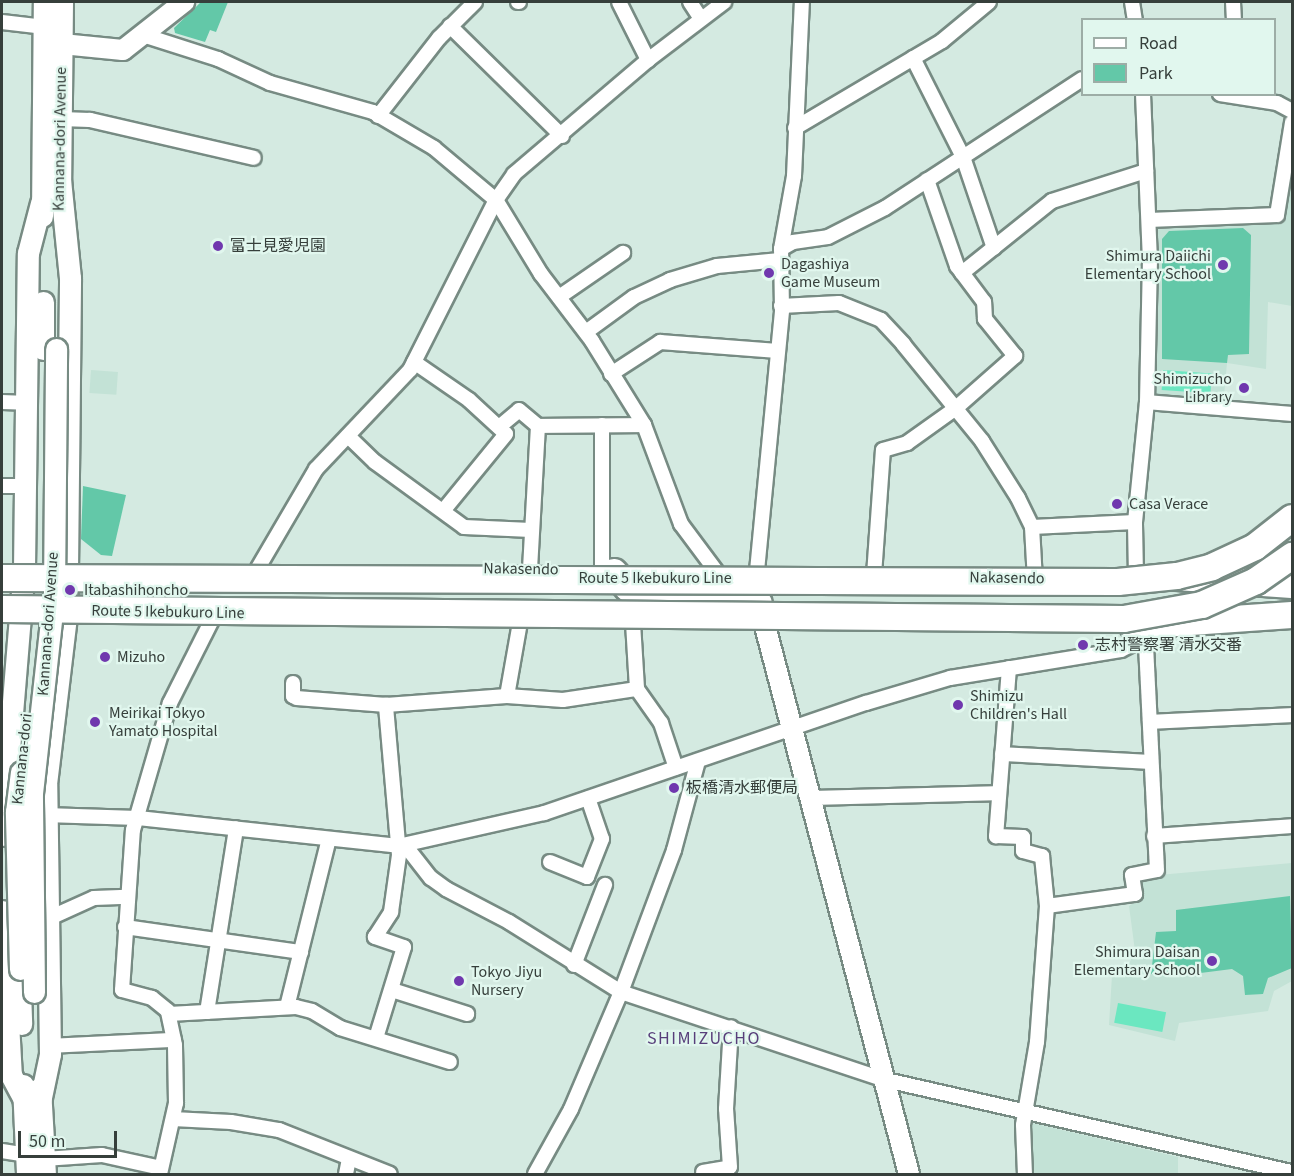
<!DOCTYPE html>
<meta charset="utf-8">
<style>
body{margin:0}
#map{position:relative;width:1294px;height:1176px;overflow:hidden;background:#d4eae1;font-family:"Source Sans 3","Noto Sans JP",sans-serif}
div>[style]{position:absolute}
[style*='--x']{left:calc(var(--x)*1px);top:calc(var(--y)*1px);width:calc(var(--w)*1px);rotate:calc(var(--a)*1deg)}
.built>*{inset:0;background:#c3e2d6;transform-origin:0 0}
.green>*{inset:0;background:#63c8a8}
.water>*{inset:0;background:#6be7c0;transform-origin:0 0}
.roads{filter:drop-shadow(2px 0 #778b83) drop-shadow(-2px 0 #778b83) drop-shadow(0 2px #778b83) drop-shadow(0 -2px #778b83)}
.street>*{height:14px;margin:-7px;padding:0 7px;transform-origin:7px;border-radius:7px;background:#fff}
.secondary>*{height:20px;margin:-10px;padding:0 10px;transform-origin:10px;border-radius:10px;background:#fff}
.primary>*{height:21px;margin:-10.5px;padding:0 10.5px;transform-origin:10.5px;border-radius:10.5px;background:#fff}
.highway>*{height:26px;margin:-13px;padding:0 13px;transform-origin:13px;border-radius:13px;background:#fff}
.bridges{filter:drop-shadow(2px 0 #778b83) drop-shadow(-2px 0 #778b83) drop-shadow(0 2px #778b83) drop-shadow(0 -2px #778b83)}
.primary-bridge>*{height:21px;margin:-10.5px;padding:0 10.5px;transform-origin:10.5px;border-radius:10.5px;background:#fff}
.highway-bridge>*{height:26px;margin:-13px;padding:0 13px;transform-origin:13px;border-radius:13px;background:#fff}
.dots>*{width:16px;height:16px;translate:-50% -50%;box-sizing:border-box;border:3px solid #e1f7ee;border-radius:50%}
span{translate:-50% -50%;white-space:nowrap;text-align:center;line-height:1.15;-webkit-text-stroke:4.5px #e1f7ee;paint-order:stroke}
.street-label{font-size:16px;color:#363f3b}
.poi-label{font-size:16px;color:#363f3b}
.left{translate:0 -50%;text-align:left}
.right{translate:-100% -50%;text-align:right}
.neighbourhood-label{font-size:18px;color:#583f7b;letter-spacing:1.5px}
.frame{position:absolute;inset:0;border:3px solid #363f3b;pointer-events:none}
.legend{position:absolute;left:1081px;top:18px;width:195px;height:78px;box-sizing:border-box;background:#e1f7ee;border:2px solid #9dada6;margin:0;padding:8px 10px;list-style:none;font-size:18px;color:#363f3b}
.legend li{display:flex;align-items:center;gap:12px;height:30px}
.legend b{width:30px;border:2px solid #9dada6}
.scale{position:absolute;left:18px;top:1131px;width:99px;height:27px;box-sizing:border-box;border:3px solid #363f3b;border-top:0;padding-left:8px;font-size:18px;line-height:21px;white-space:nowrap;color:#363f3b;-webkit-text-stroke:4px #e1f7ee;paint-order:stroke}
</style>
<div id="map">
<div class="built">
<div style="clip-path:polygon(1292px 140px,1292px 306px,1268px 302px,1266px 369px,1227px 363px,1223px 407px,1156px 399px,1152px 395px,1155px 227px,1160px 223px,1280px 218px)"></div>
<div style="left:91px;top:370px;width:27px;height:23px;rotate:4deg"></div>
<div style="clip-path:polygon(1292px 863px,1292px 981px,1274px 991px,1268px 1011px,1179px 1023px,1175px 1041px,1109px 1025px,1112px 975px,1116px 970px,1126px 970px,1135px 951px,1129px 906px,1140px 899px,1139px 880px,1159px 875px)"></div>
<div style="clip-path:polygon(1032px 1123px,1178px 1157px,1178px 1174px,1029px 1174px)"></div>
</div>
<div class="green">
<div style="clip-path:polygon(201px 2px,228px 2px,216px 32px,210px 30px,205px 42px,175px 33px,174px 28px)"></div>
<div style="clip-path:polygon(1243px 228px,1251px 235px,1249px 354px,1228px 355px,1227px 363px,1162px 359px,1162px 239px,1169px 231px)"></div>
<div style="clip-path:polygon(83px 486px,126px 495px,112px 556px,101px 555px,81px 539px)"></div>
<div style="clip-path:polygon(1290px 896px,1292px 968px,1268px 978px,1263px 994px,1245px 995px,1243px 976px,1232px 969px,1169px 977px,1151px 974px,1156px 932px,1176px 931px,1176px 910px)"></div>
</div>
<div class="water">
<div style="left:1163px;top:370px;width:49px;height:20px;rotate:4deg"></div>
<div style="left:1118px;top:1003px;width:49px;height:20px;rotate:11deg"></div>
</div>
<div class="roads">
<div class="street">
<div style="--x:518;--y:2;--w:1;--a:0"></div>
<div style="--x:619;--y:2;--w:65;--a:63.4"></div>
<div style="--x:690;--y:2;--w:20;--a:57"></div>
<div style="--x:1132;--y:2;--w:18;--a:81"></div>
<div style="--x:1233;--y:2;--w:18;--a:87"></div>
<div style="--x:2;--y:22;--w:43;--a:6.6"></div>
<div style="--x:450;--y:26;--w:157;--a:44.5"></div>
<div style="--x:146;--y:36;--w:76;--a:17.7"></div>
<div style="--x:218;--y:59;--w:57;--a:24.8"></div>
<div style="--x:270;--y:83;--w:107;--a:15.7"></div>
<div style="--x:373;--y:112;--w:71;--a:30.5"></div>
<div style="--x:434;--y:148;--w:81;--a:40"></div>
<div style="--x:496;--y:200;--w:87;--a:58.7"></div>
<div style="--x:541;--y:274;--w:84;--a:52.7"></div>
<div style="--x:592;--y:341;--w:99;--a:58.2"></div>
<div style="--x:644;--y:425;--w:106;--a:69.5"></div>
<div style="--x:681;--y:524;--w:59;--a:53.3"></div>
<div style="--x:913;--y:58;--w:111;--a:63.2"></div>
<div style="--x:963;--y:157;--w:96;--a:71.2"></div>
<div style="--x:1220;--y:94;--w:58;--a:9"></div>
<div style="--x:1277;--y:103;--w:17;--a:28"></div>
<div style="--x:378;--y:116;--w:99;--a:-52"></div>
<div style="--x:439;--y:38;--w:51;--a:-45"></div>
<div style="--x:61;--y:119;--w:29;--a:2"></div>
<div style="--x:90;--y:120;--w:168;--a:13"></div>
<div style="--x:795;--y:128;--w:171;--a:-30.6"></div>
<div style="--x:942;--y:41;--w:61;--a:-39.7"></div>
<div style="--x:1149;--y:220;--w:128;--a:-2.2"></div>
<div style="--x:1277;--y:215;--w:94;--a:-80.8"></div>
<div style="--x:781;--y:249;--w:14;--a:-30"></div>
<div style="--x:793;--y:242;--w:35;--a:-8"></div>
<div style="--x:828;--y:237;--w:64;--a:-27"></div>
<div style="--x:885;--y:208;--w:235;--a:-33.2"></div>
<div style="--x:962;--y:273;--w:115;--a:-38.7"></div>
<div style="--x:1052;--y:201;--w:99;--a:-17.7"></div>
<div style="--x:559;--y:297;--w:78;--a:-34.5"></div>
<div style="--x:781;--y:306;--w:58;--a:-3"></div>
<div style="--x:839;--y:303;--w:45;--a:22"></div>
<div style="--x:881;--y:320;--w:33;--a:47"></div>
<div style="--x:903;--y:344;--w:125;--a:50.8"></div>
<div style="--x:982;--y:441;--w:67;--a:57.7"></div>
<div style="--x:1018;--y:498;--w:32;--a:64"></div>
<div style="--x:1032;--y:527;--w:53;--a:86.8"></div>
<div style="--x:586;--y:332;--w:59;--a:-36.1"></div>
<div style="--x:634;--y:297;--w:40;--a:-25"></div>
<div style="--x:670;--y:280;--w:49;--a:-16.6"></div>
<div style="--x:717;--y:266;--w:63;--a:-5.4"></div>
<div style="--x:414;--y:362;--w:67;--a:34.6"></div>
<div style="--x:469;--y:400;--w:50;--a:42.6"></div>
<div style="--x:506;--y:434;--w:99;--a:129.3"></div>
<div style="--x:611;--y:374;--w:59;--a:-33.1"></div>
<div style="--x:660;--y:342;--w:118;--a:4.4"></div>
<div style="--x:2;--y:402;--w:25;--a:2"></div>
<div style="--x:1147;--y:402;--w:145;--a:4.7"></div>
<div style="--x:499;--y:427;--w:26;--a:-40"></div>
<div style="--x:519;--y:410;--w:25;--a:40"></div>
<div style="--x:538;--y:426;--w:106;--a:-0.5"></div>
<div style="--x:348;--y:436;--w:37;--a:44"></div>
<div style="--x:375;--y:462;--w:110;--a:36.1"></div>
<div style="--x:464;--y:527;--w:67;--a:2.6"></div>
<div style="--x:2;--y:486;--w:24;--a:0"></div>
<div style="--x:1032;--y:527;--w:103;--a:-2.8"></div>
<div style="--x:258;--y:568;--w:115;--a:-59.6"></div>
<div style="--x:316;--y:469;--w:137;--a:-46.5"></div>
<div style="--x:410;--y:370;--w:191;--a:-63.2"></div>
<div style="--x:496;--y:200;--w:32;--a:-55"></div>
<div style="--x:514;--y:174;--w:176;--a:-40.4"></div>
<div style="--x:648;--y:60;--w:96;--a:-37.3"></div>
<div style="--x:530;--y:569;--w:143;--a:-86.8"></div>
<div style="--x:602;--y:570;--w:145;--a:-90"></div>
<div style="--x:757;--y:571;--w:262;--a:-84.5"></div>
<div style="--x:782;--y:310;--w:61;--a:-90.9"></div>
<div style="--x:781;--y:249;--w:74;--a:-79.9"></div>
<div style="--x:794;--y:176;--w:174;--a:-87.4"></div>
<div style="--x:874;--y:575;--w:125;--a:-85.9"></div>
<div style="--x:883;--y:450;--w:25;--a:-16"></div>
<div style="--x:907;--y:443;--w:60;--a:-35.5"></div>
<div style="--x:956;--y:408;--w:79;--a:-41.4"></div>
<div style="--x:1015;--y:356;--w:48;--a:-129"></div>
<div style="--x:985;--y:319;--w:17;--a:-93"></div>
<div style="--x:984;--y:302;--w:45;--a:-126.9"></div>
<div style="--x:957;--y:266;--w:91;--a:-109.2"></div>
<div style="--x:1136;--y:576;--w:54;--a:-91.1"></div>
<div style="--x:1135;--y:522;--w:121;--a:-84.3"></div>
<div style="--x:1147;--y:402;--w:141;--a:-88.8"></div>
<div style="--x:1150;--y:261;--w:167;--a:-92.4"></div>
<div style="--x:633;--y:623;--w:66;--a:86.5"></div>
<div style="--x:1009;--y:668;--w:169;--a:94.4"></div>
<div style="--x:996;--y:836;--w:27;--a:2"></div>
<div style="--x:1023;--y:837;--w:14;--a:90"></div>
<div style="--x:1023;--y:851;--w:20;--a:15"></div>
<div style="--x:1042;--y:856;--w:50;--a:84.3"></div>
<div style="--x:1047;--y:906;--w:136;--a:94.2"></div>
<div style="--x:1037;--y:1042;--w:84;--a:99.6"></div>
<div style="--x:1023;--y:1125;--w:49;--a:87.7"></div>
<div style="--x:293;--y:683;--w:13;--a:90"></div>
<div style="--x:293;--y:696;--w:4;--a:27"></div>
<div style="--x:297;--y:698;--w:89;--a:4.5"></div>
<div style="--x:507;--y:696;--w:75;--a:-80"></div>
<div style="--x:1150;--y:722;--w:142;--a:-2.8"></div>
<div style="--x:1002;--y:754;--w:147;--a:3.1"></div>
<div style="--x:809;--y:798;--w:188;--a:-1.5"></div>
<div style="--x:45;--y:815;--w:93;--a:1.8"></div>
<div style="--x:138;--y:818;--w:262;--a:6.1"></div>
<div style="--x:398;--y:846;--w:150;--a:-12.7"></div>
<div style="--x:544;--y:813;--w:340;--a:-18.9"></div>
<div style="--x:866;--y:703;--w:88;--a:-16.6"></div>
<div style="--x:950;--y:678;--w:173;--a:-9.3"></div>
<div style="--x:1121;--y:650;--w:11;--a:-27"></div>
<div style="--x:1131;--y:645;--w:24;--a:-54"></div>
<div style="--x:1154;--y:836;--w:138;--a:-4.1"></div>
<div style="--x:398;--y:846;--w:10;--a:17"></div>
<div style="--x:408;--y:849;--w:37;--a:52"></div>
<div style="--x:431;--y:878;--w:19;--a:36"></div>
<div style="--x:446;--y:889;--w:71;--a:27.6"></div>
<div style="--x:509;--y:922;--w:132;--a:32"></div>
<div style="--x:621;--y:992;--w:279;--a:18.4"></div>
<div style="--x:886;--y:1080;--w:416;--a:12.8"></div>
<div style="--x:550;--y:862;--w:40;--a:22"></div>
<div style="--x:587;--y:877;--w:41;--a:-68.5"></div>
<div style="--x:602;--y:839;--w:43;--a:-108.9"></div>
<div style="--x:1047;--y:906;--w:89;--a:-7.8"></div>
<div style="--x:1135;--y:894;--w:19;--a:-99"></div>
<div style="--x:1132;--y:875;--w:25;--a:-11"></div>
<div style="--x:1157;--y:870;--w:244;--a:-92.8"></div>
<div style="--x:46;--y:916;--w:8;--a:0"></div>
<div style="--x:54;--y:916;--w:44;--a:-24.2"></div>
<div style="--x:94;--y:898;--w:33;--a:-2"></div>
<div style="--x:125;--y:927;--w:178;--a:8.1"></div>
<div style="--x:574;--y:965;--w:86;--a:-68.8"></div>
<div style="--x:392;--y:990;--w:79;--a:17.7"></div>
<div style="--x:287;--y:1007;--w:173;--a:-76"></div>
<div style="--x:207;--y:1012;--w:186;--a:-81"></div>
<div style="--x:169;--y:1014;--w:127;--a:-3.2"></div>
<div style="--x:296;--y:1007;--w:16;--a:14"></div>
<div style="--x:312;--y:1011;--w:33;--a:31"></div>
<div style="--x:340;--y:1028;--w:115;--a:17.2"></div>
<div style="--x:376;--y:1038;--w:95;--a:-72.9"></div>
<div style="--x:404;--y:947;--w:31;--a:-161"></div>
<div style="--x:375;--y:937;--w:30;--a:-57"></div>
<div style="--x:391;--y:912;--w:58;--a:-82"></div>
<div style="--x:399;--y:855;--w:151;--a:-95"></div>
<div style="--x:386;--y:705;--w:121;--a:-4.3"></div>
<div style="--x:507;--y:696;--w:56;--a:4.1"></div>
<div style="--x:563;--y:700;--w:75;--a:-8.5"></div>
<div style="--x:637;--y:689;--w:42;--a:54.8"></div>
<div style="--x:661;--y:723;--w:47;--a:71.6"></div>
<div style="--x:50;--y:1046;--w:124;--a:-2.8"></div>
<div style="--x:173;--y:1119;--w:58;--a:3"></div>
<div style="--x:231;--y:1122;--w:49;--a:9.5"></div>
<div style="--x:279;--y:1130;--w:119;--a:21.6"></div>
<div style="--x:2;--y:1151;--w:24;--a:9"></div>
<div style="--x:44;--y:1159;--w:58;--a:-3.9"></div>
<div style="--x:102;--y:1155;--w:60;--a:12.4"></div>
<div style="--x:703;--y:1172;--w:27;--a:-10"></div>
<div style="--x:730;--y:1167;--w:58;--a:-93.9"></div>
<div style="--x:726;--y:1109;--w:82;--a:-86.5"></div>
<div style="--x:160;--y:1174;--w:73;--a:-77.3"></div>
<div style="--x:176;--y:1103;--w:58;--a:-91"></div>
<div style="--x:175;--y:1045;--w:35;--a:-102"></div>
<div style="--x:168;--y:1011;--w:21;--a:-141"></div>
<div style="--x:152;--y:998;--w:31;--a:-165"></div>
<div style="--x:122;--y:990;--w:160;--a:-86.1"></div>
<div style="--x:133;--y:830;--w:132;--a:-73.8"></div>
<div style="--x:170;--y:703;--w:93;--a:-63.2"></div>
<div style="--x:346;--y:1174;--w:16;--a:-79"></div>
<div style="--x:535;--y:1174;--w:74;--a:-61"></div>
<div style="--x:571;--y:1109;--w:127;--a:-66.9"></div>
<div style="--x:621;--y:992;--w:152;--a:-69.5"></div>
<div style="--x:674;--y:850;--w:92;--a:-74.9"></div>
</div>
<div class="secondary">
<div style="--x:51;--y:33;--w:16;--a:45"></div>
<div style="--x:62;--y:44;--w:61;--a:5.6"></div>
<div style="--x:123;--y:50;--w:78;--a:-38.2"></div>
<div style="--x:759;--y:603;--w:590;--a:75.28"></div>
</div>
<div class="primary">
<div style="--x:60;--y:193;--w:191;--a:-89.4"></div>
<div style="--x:42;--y:216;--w:214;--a:-89.5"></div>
<div style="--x:43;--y:302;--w:47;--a:90"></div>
<div style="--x:2;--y:835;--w:267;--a:-85.3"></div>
<div style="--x:24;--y:569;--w:316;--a:-89.3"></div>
<div style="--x:28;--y:253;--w:52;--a:-75.4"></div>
<div style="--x:2;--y:911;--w:164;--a:86.9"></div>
<div style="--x:11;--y:1075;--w:27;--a:62"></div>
<div style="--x:20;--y:990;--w:34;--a:88"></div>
<div style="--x:23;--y:1085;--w:89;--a:87.4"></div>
<div style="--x:40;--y:1088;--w:86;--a:86.7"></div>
<div style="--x:40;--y:1102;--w:49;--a:-78.2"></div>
<div style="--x:50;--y:1054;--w:270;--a:-90.8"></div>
<div style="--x:46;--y:784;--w:168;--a:-83.2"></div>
<div style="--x:66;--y:617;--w:47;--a:-88.8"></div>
<div style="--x:67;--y:570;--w:292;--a:-89.4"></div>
<div style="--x:70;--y:278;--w:100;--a:-95.8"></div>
</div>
<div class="highway">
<div style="--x:614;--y:572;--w:21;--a:49"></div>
<div style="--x:628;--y:588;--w:13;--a:23"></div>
<div style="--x:640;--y:593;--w:106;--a:1.1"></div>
<div style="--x:746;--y:595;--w:15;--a:32"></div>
<div style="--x:1177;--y:577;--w:115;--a:4"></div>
<div style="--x:1133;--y:626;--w:159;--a:-4"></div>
</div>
</div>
<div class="bridges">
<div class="primary-bridge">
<div style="--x:20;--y:969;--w:157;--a:-91.5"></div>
<div style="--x:16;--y:812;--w:40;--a:-82.9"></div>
<div style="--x:34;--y:992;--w:199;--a:-90.6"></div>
<div style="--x:32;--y:793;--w:201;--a:-83.7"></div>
<div style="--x:54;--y:593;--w:244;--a:-89.5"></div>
</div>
<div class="highway-bridge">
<div style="--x:2;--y:578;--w:1116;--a:0.21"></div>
<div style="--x:1118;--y:582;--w:59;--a:-5.8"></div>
<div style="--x:1177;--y:576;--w:36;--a:-14"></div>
<div style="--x:1212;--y:567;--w:47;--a:-24.9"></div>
<div style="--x:1255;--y:547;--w:47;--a:-38.1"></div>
<div style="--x:2;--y:609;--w:1122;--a:0.51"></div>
<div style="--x:1124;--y:619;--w:79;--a:-10.2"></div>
<div style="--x:1202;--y:605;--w:59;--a:-24"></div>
<div style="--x:1256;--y:581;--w:44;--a:-34.8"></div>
</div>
</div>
<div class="dots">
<div style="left:218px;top:246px;background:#7038ae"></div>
<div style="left:1223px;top:265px;background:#7038ae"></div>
<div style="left:769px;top:273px;background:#7038ae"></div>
<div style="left:1244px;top:388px;background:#7038ae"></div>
<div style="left:1117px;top:504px;background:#7038ae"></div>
<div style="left:70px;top:590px;background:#7038ae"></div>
<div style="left:1083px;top:645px;background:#7038ae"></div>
<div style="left:105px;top:657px;background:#7038ae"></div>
<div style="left:958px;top:705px;background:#7038ae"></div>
<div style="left:95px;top:722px;background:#7038ae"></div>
<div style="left:674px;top:788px;background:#7038ae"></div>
<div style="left:1212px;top:961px;background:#7038ae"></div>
<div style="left:459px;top:981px;background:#7038ae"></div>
</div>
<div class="street-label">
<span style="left:60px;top:139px;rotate:-89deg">Kannana-dori Avenue</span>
<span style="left:521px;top:569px;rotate:1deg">Nakasendo</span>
<span style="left:655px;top:578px">Route 5 Ikebukuro Line</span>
<span style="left:1007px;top:578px;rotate:1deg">Nakasendo</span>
<span style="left:168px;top:612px;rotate:1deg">Route 5 Ikebukuro Line</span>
<span style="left:48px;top:624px;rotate:-86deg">Kannana-dori Avenue</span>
<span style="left:22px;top:759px;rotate:-84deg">Kannana-dori</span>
</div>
<div class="poi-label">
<span class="left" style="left:230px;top:246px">富士見愛児園</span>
<span class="right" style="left:1211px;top:265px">Shimura Daiichi<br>Elementary School</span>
<span class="left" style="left:781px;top:273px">Dagashiya<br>Game Museum</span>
<span class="right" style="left:1232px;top:388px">Shimizucho<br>Library</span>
<span class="left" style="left:1129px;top:504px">Casa Verace</span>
<span class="left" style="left:84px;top:590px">Itabashihoncho</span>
<span class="left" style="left:1095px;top:645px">志村警察署 清水交番</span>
<span class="left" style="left:117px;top:657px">Mizuho</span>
<span class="left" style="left:970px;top:705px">Shimizu<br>Children's Hall</span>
<span class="left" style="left:109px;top:722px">Meirikai Tokyo<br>Yamato Hospital</span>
<span class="left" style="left:686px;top:788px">板橋清水郵便局</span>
<span class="right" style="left:1200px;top:961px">Shimura Daisan<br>Elementary School</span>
<span class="left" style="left:471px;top:981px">Tokyo Jiyu<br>Nursery</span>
</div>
<div class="neighbourhood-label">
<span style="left:704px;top:1039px">SHIMIZUCHO</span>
</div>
<div class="frame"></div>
<ul class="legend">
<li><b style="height:8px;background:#fff"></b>Road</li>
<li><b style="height:16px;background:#63c8a8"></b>Park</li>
</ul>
<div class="scale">50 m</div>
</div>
